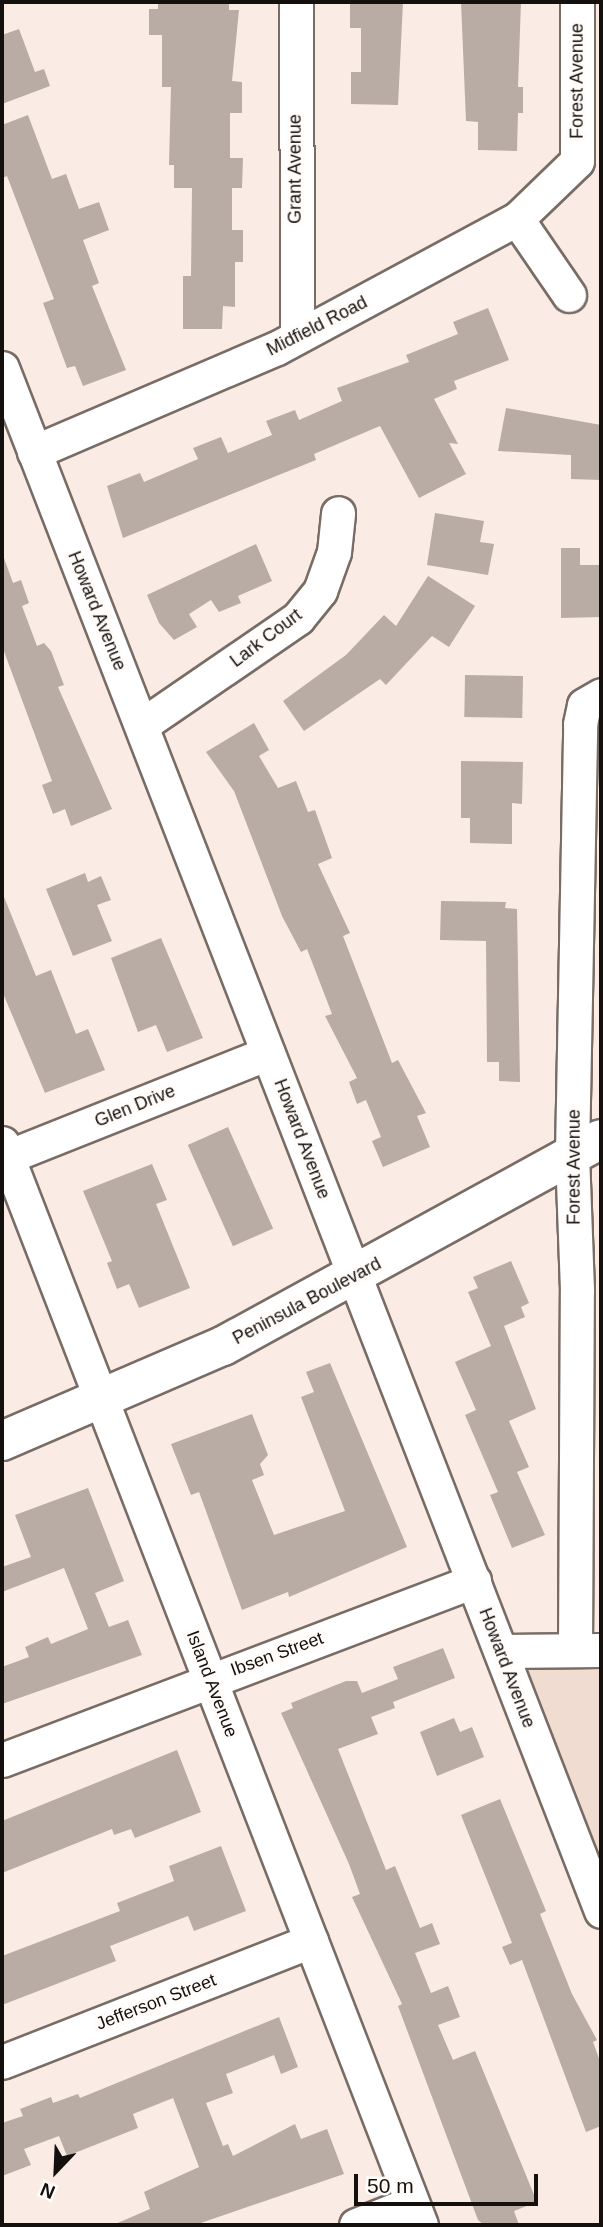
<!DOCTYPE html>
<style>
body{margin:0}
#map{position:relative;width:603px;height:2227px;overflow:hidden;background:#faece4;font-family:Arial,sans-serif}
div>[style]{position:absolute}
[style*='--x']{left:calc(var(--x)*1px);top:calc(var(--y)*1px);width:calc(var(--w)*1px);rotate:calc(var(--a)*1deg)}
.built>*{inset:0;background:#f0dcd0}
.building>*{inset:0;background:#b9aca5;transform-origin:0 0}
.roads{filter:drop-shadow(2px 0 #786c65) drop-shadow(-2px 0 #786c65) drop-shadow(0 2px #786c65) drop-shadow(0 -2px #786c65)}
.minor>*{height:33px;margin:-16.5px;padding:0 16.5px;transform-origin:16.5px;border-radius:16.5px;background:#fff}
.major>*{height:38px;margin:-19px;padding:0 19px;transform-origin:19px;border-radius:19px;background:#fff}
span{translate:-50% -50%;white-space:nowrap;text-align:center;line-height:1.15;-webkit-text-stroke:7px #fffcfa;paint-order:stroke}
.street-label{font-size:18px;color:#14100d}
.frame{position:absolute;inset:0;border:4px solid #14100d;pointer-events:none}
.north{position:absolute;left:21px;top:2136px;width:70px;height:70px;-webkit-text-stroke:5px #fffcfa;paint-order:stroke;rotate:203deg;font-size:19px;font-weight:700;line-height:28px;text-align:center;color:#14100d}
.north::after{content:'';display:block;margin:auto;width:24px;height:32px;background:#14100d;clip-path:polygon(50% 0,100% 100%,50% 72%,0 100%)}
.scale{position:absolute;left:354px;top:2174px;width:184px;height:32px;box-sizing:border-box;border:4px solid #14100d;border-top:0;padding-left:9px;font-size:21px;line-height:24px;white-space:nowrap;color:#14100d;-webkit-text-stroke:5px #fffcfa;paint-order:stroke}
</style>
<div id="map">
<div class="built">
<div style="clip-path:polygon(601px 1649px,601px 1896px,506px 1650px)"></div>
</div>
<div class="building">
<div style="clip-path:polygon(158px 2px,229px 2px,229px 10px,239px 10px,232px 81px,242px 82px,242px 113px,230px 113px,230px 158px,243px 158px,242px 188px,232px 188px,232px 230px,243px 230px,243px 262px,235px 262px,235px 307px,223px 306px,222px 329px,183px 329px,183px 276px,191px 276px,192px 188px,174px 188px,174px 165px,169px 165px,171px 87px,162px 87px,162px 35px,149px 35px,149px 9px,158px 9px)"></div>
<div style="clip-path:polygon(350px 2px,403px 2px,398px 105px,351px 104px,351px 72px,361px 72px,361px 28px,350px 28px)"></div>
<div style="clip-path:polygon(461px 2px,521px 2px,518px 87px,523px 87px,523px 113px,518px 113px,517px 151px,478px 150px,478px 122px,466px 121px)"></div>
<div style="clip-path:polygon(19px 29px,35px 72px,44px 69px,50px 86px,2px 104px,2px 35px)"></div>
<div style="clip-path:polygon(28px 115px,52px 179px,66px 174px,79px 209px,99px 202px,109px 230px,83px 240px,99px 283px,92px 286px,126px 370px,83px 386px,75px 366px,67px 368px,43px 303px,54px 299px,7px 176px,2px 178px,2px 125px)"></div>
<div style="clip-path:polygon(488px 308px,509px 360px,454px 381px,457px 389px,434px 399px,458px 444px,449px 443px,466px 474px,419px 498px,380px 426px,314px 454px,316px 460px,123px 538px,107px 486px,140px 473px,144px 482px,198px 459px,193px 448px,221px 437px,228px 453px,272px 435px,266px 421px,295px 410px,299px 420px,342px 401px,337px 388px,409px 362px,406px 355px,458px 334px,453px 322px)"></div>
<div style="clip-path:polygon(506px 408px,601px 425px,601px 480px,571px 479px,571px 455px,498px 451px)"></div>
<div style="clip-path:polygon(435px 513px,484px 521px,480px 542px,494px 544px,488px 575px,427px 565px)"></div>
<div style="clip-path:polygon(256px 544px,272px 581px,238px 596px,241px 603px,219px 612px,211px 600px,189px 614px,197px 627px,174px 640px,159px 623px,147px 595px)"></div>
<div style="clip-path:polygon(561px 548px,580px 548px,580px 565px,601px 565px,601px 617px,561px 618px)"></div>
<div style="clip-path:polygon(4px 558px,13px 583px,21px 580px,29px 603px,22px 606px,37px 646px,44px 643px,51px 651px,64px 685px,58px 687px,112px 809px,71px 826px,65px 809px,53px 814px,42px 785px,52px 781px,2px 646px)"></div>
<div style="clip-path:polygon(428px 576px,475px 606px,449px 647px,432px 636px,386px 685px,380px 679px,304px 731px,283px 701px,346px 655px,384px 615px,396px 626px)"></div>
<div style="left:465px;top:675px;width:58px;height:42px;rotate:1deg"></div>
<div style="clip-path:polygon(254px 723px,269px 750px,259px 756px,278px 788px,296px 781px,308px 812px,315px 810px,332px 858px,318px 864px,350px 933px,343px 936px,392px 1063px,398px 1060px,426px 1113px,417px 1116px,430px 1147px,383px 1167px,372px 1141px,381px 1137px,366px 1100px,357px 1104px,349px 1082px,357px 1078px,325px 1016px,332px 1014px,307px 949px,301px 952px,282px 916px,234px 791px,206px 752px)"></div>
<div style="clip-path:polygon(461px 761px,523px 762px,522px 804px,512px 803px,512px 844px,470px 843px,470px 818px,461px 818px)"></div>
<div style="clip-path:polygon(85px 873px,88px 882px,101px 876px,111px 900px,97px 905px,112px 941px,73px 956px,46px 889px)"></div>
<div style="clip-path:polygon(2px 892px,36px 976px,51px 970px,76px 1034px,88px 1029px,105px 1070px,45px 1093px,2px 991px)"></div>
<div style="clip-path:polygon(441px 901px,506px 902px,505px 908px,517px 909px,520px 1082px,499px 1081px,499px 1062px,487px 1062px,486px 941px,440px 940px)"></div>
<div style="clip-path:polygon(161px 938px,203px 1038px,167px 1052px,156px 1025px,138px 1032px,111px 958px)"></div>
<div style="left:228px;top:1127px;width:111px;height:44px;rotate:66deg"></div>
<div style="clip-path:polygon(152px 1164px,167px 1200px,156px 1204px,190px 1288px,139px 1308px,129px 1284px,117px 1289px,107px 1263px,112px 1261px,83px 1191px)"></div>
<div style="clip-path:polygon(511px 1261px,529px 1303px,521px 1307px,525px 1317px,504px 1326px,536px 1409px,509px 1421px,529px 1467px,517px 1472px,545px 1535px,512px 1548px,490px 1495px,498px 1492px,465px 1415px,476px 1410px,455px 1362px,491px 1346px,468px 1292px,478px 1288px,473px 1277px)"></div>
<div style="clip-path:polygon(330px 1363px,407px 1547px,289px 1597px,288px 1592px,242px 1610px,199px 1492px,191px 1495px,171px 1444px,252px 1414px,268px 1455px,260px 1464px,264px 1475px,252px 1480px,274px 1535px,345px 1511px,301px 1397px,314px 1392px,306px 1372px)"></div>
<div style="clip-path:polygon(88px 1488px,124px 1581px,95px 1593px,109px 1627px,128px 1620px,142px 1655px,2px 1704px,2px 1667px,29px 1657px,25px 1647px,48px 1637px,51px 1644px,88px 1629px,64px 1568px,2px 1592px,2px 1567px,31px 1557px,15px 1515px)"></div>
<div style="clip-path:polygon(443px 1648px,455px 1678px,393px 1702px,395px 1708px,371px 1717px,378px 1734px,338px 1749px,386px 1870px,395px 1866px,420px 1928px,432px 1923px,440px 1944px,415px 1953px,431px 1993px,448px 1986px,460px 2017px,438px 2025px,453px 2060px,475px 2051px,537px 2202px,514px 2211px,519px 2225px,484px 2225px,478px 2220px,398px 2006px,402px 2004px,352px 1897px,360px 1894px,349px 1864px,281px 1713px,293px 1708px,291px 1703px,346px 1681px,357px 1681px,362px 1693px,398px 1679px,393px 1667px)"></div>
<div style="clip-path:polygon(454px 1718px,460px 1732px,472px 1727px,484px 1757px,437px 1776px,420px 1732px)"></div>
<div style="clip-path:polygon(177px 1750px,201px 1812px,135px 1838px,131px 1829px,114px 1835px,112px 1829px,2px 1873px,2px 1821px)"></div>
<div style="clip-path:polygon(500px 1799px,546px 1911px,540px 1914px,572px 1994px,597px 2040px,593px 2042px,601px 2064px,601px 2126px,586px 2132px,522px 1960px,510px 1965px,502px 1947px,512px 1943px,461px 1815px)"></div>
<div style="clip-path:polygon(221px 1846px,246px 1911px,194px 1931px,188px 1916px,110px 1946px,116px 1961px,2px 2005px,2px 1956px,120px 1911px,117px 1903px,174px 1881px,169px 1866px)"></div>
<div style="clip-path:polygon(279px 2017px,298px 2067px,281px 2074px,274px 2055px,226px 2074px,233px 2093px,206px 2103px,223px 2146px,228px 2144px,233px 2156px,295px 2124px,301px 2139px,327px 2129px,344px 2174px,195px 2225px,113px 2225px,150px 2209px,144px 2192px,199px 2167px,173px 2098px,133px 2114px,138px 2128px,67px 2156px,59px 2136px,24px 2149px,31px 2165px,2px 2176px,2px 2123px,23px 2116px,20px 2109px,51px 2097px,53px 2103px,78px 2094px,80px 2098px)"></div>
</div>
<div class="roads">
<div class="minor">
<div style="--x:296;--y:2;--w:333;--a:89.8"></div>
<div style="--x:517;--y:219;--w:92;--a:55.6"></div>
<div style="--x:2;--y:368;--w:1655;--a:68.78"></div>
<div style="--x:34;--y:452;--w:264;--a:-23.2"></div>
<div style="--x:277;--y:348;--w:272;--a:-28.3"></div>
<div style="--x:517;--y:219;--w:83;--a:-44"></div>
<div style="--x:577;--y:161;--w:159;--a:-90"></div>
<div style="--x:142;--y:725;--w:189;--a:-34.4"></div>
<div style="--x:298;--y:618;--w:35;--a:-51"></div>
<div style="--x:320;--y:591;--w:41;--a:-70.3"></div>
<div style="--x:334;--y:552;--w:39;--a:-84"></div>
<div style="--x:2;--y:1143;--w:1160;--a:68.83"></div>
<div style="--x:2;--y:1159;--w:286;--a:-21.7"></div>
<div style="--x:575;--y:1650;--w:360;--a:-89.7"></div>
<div style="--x:577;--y:1290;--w:137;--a:-92.1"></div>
<div style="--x:572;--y:1153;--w:429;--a:-88.9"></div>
<div style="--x:580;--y:724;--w:19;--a:-78"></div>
<div style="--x:584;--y:705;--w:20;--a:-30"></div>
<div style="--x:501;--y:1651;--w:100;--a:-0.6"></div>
<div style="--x:2;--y:1760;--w:505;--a:-20.77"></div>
<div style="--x:2;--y:2062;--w:332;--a:-21.4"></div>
<div style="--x:356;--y:2225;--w:60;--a:-21.4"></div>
</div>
<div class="major">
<div style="--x:2;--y:1441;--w:241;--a:-23.3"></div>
<div style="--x:223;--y:1346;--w:431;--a:-28.7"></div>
</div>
</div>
<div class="street-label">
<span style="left:577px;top:81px;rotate:-90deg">Forest Avenue</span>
<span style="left:295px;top:169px;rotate:-90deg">Grant Avenue</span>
<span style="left:317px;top:326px;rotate:-27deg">Midfield Road</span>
<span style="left:97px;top:611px;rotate:68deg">Howard Avenue</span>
<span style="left:266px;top:638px;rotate:-37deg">Lark Court</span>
<span style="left:135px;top:1106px;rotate:-22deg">Glen Drive</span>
<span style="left:302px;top:1139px;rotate:69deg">Howard Avenue</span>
<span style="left:574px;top:1167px;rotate:-90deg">Forest Avenue</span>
<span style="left:307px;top:1301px;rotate:-28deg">Peninsula Boulevard</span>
<span style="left:277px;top:1654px;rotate:-20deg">Ibsen Street</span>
<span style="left:507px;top:1668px;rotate:69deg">Howard Avenue</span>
<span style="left:212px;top:1684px;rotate:69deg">Island Avenue</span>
<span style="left:156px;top:2002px;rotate:-21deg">Jefferson Street</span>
</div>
<div class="frame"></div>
<div class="north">N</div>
<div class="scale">50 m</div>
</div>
